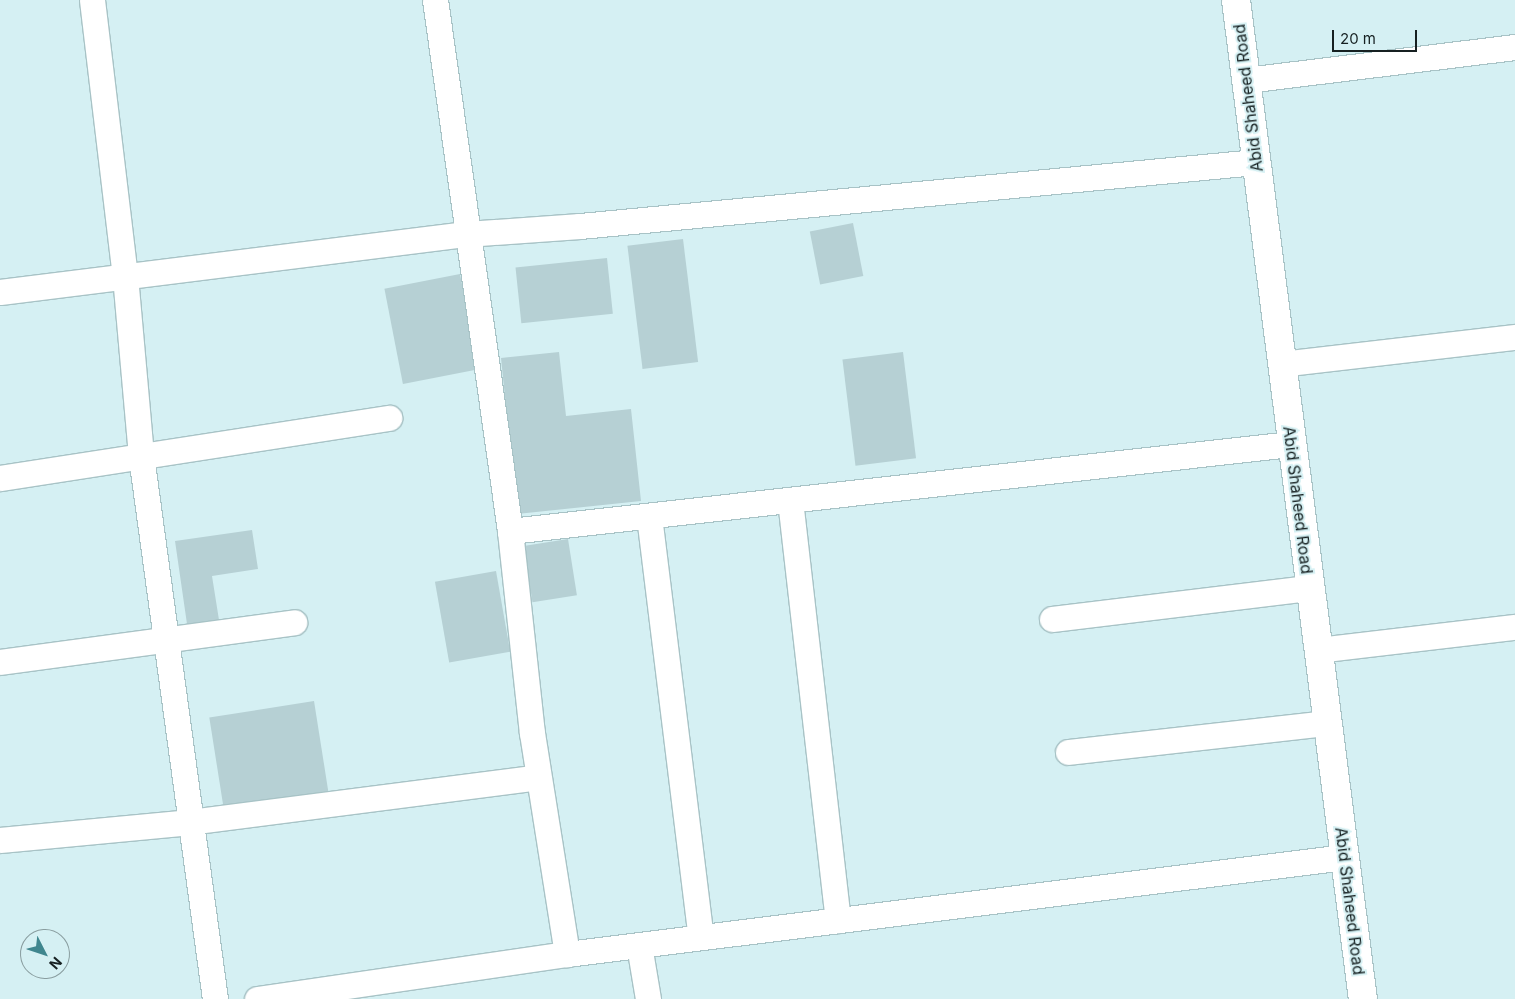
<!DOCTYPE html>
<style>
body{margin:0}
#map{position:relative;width:1515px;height:999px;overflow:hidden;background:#d5f0f3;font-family:Inter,sans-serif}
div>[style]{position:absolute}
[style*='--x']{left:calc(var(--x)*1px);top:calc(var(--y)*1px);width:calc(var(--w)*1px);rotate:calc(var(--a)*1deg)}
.building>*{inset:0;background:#b6d0d4;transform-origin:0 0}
.roads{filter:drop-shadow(1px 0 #a8c3c6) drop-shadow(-1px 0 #a8c3c6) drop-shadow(0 1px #a8c3c6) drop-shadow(0 -1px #a8c3c6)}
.minor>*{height:25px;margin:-12.5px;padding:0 12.5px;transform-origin:12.5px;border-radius:12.5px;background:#fff}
.tertiary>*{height:28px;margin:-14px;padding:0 14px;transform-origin:14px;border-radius:14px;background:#fff}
span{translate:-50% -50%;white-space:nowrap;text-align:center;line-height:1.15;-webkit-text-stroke:4px #d5f0f3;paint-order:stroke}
.street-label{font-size:16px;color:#162021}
.north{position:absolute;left:20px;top:929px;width:50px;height:50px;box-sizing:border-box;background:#d5f0f3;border:1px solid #899d9f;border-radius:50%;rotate:131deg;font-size:14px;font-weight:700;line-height:20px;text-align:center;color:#162021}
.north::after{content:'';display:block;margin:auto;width:18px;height:22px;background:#3f868e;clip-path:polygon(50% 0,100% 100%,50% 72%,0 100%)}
.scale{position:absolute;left:1332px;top:30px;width:85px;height:22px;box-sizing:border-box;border:2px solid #162021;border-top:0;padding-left:6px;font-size:15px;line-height:18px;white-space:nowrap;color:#162021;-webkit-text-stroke:4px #d5f0f3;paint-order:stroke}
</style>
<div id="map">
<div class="building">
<div style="left:853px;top:223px;width:54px;height:44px;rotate:79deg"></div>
<div style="left:683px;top:239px;width:124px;height:56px;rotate:83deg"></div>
<div style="left:607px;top:258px;width:56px;height:92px;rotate:84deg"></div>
<div style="left:460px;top:274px;width:97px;height:77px;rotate:79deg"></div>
<div style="clip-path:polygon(559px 352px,566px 416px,631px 409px,641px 501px,517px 514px,501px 358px)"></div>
<div style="left:903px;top:352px;width:107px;height:61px;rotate:83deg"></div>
<div style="clip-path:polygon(252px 530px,258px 569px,212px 576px,219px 620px,187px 624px,175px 541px)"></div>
<div style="left:568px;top:539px;width:57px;height:45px;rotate:81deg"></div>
<div style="left:496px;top:571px;width:82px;height:62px;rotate:80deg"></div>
<div style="left:314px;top:701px;width:91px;height:106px;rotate:81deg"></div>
</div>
<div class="roads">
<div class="minor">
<div style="--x:92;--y:0;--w:278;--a:83.2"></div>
<div style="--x:125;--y:276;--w:181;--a:84.9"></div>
<div style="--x:141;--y:456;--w:548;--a:82.24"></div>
<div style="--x:435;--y:0;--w:536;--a:81.96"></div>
<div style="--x:510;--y:531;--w:203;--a:83.8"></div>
<div style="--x:532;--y:733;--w:224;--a:81"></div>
<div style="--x:1246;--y:80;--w:271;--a:-7"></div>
<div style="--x:0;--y:292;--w:470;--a:-7.1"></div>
<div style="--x:466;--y:234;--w:114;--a:-4"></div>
<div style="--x:580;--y:226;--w:679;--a:-5.41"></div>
<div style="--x:1281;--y:364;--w:236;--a:-6.6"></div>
<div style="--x:0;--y:478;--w:394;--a:-8.8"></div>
<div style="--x:790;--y:500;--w:423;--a:83.5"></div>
<div style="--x:649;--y:516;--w:424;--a:83"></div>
<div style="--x:510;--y:531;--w:786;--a:-6.36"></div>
<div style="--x:1052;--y:619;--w:260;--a:-6.9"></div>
<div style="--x:1318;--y:650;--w:198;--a:-6.7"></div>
<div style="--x:0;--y:662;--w:297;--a:-7.7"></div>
<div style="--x:1068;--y:752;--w:262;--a:-6.4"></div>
<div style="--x:0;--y:840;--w:190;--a:-5.4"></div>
<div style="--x:189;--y:822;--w:352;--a:-7.3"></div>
<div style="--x:639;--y:945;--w:55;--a:80.5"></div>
<div style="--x:257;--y:999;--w:313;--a:-8.3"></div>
<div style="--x:567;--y:954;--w:784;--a:-7.11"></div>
</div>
<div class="tertiary">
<div style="--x:1236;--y:0;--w:1007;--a:82.76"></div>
</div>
</div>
<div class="street-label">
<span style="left:1248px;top:98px;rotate:-97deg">Abid Shaheed Road</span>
<span style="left:1298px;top:500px;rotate:83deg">Abid Shaheed Road</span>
<span style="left:1350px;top:901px;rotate:83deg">Abid Shaheed Road</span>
</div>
<div class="north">N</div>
<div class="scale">20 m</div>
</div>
